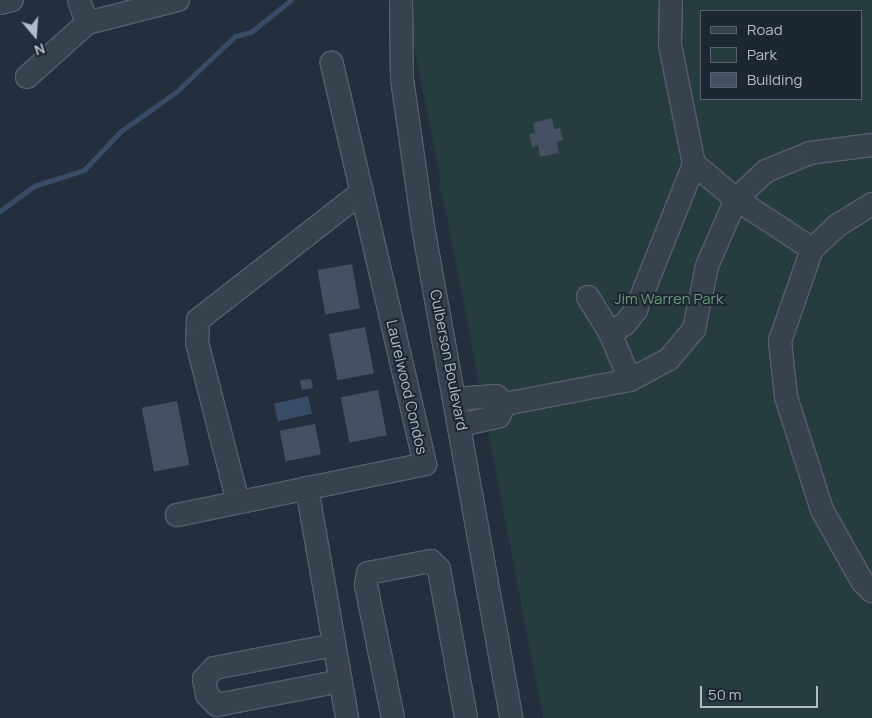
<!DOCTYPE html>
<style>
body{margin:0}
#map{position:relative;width:872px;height:718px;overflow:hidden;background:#242f3e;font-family:Manrope,sans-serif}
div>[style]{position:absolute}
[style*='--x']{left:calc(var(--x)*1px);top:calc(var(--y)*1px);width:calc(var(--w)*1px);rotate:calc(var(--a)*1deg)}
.green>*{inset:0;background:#263c3f}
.water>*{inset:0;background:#394c67;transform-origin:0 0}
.stream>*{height:5px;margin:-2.5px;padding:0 2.5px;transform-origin:2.5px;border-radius:2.5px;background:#394c67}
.building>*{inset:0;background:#455162;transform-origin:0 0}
.roads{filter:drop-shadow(1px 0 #565f6c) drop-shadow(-1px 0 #565f6c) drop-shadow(0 1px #565f6c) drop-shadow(0 -1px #565f6c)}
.minor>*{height:22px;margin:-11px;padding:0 11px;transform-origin:11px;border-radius:11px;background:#38414e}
span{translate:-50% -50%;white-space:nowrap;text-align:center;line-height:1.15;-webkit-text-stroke:4px #1d2633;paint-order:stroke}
.park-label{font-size:15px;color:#6b9a76}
.street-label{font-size:15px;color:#b4bcc9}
.legend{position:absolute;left:700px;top:10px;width:162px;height:90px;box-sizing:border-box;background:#1d2633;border:1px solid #59626f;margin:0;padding:6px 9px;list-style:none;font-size:15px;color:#b4bcc9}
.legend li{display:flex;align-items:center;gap:10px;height:25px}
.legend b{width:25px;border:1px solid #59626f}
.north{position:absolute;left:10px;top:10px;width:50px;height:50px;-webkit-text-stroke:4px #1d2633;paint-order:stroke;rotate:162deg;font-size:14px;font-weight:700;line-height:20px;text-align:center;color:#b4bcc9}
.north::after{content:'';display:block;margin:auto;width:18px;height:22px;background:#b4bcc9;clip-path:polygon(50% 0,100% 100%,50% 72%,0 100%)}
.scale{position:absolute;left:700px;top:686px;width:118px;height:22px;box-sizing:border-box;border:2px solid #b4bcc9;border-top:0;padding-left:6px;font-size:15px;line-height:18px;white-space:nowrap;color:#b4bcc9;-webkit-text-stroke:4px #1d2633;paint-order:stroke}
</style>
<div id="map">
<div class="green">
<div style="clip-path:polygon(evenodd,412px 0,872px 0,872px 718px,543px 718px,446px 211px,438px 183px,441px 182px,411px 32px,412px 0,701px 11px,861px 11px,861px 99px,701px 99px,701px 11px)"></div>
</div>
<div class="water">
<div style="left:308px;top:396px;width:18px;height:35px;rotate:77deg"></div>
</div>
<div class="stream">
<div style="--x:0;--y:211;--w:42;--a:-36.3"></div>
<div style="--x:34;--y:186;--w:52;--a:-17.7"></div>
<div style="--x:84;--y:170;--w:54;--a:-46.5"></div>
<div style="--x:121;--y:131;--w:67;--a:-35.3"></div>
<div style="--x:176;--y:92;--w:81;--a:-43.5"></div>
<div style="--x:235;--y:36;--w:16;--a:-14"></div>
<div style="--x:251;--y:32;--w:51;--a:-38.7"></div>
</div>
<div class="building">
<div style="clip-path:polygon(552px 118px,554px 129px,560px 128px,563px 140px,557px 142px,559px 153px,540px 157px,538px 145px,532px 147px,529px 134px,535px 133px,533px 123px)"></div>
<div style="left:352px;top:264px;width:45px;height:35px;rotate:80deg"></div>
<div style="left:365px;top:327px;width:47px;height:37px;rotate:79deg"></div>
<div style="clip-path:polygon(311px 379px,313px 388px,302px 390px,300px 380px)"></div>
<div style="left:378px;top:390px;width:46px;height:38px;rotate:79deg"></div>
<div style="left:177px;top:401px;width:65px;height:36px;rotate:79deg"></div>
<div style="left:315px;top:424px;width:31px;height:36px;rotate:79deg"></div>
</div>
<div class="roads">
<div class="minor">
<div style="--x:79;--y:0;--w:24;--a:71"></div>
<div style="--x:401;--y:0;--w:79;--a:89.3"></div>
<div style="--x:402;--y:79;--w:149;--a:81.9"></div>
<div style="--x:423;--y:227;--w:499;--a:79.8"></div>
<div style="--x:671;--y:0;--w:45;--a:91.3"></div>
<div style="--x:670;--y:45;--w:121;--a:78.6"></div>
<div style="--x:694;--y:164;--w:55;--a:39.8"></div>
<div style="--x:736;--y:199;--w:91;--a:33.3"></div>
<div style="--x:0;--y:3;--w:12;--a:-14"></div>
<div style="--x:27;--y:77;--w:81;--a:-42"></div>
<div style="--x:87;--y:23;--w:94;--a:-14.2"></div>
<div style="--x:872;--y:204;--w:40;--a:148"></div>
<div style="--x:838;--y:225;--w:35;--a:137"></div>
<div style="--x:812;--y:249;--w:97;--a:109.2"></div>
<div style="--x:780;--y:341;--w:56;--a:83.9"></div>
<div style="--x:786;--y:397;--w:119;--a:72.3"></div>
<div style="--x:822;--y:510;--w:81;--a:60.6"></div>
<div style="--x:862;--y:581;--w:14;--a:45"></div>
<div style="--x:588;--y:297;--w:42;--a:58.6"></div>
<div style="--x:610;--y:333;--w:51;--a:66.9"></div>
<div style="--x:610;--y:333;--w:17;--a:-31"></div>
<div style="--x:625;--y:324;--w:18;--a:-52"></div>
<div style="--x:636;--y:310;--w:157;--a:-68.3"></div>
<div style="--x:456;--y:399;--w:40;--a:-4.3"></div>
<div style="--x:496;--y:396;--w:12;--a:42"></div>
<div style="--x:505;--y:404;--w:127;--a:-10.9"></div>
<div style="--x:630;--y:380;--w:44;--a:-28.3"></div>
<div style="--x:669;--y:359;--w:39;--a:-50"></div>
<div style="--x:694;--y:329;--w:64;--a:-78.3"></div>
<div style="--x:707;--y:266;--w:73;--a:-66.6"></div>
<div style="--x:736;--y:199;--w:41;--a:-43"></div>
<div style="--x:766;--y:171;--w:48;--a:-22.2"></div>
<div style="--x:810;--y:153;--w:63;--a:-7.4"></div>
<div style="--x:461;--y:425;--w:39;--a:-13"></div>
<div style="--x:499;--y:416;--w:13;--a:-63"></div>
<div style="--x:307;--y:488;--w:233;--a:80.1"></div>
<div style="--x:238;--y:502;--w:165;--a:-104.4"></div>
<div style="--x:197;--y:342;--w:22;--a:-87"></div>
<div style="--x:198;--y:320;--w:208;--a:-38"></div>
<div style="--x:177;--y:515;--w:253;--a:-11.6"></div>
<div style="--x:425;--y:464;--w:412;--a:-103.1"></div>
<div style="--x:334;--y:645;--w:122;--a:169.1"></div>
<div style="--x:214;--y:668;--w:15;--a:132"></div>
<div style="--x:204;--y:679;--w:16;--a:79"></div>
<div style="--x:207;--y:695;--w:14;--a:45"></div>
<div style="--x:217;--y:705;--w:126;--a:-11"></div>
<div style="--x:393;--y:718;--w:136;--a:-101.5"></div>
<div style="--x:366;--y:585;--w:12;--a:-81"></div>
<div style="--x:368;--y:573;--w:64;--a:-10.8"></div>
<div style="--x:431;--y:561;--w:11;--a:45"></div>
<div style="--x:439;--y:569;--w:151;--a:79.7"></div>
</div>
</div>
<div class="park-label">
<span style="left:669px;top:299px">Jim Warren Park</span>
</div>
<div class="street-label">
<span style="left:449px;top:360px;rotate:79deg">Culberson Boulevard</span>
<span style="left:407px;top:387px;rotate:77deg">Laurelwood Condos</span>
</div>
<ul class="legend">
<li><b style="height:6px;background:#38414e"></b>Road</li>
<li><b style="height:14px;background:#263c3f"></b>Park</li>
<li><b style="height:14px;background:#455162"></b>Building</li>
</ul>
<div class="north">N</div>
<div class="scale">50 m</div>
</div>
